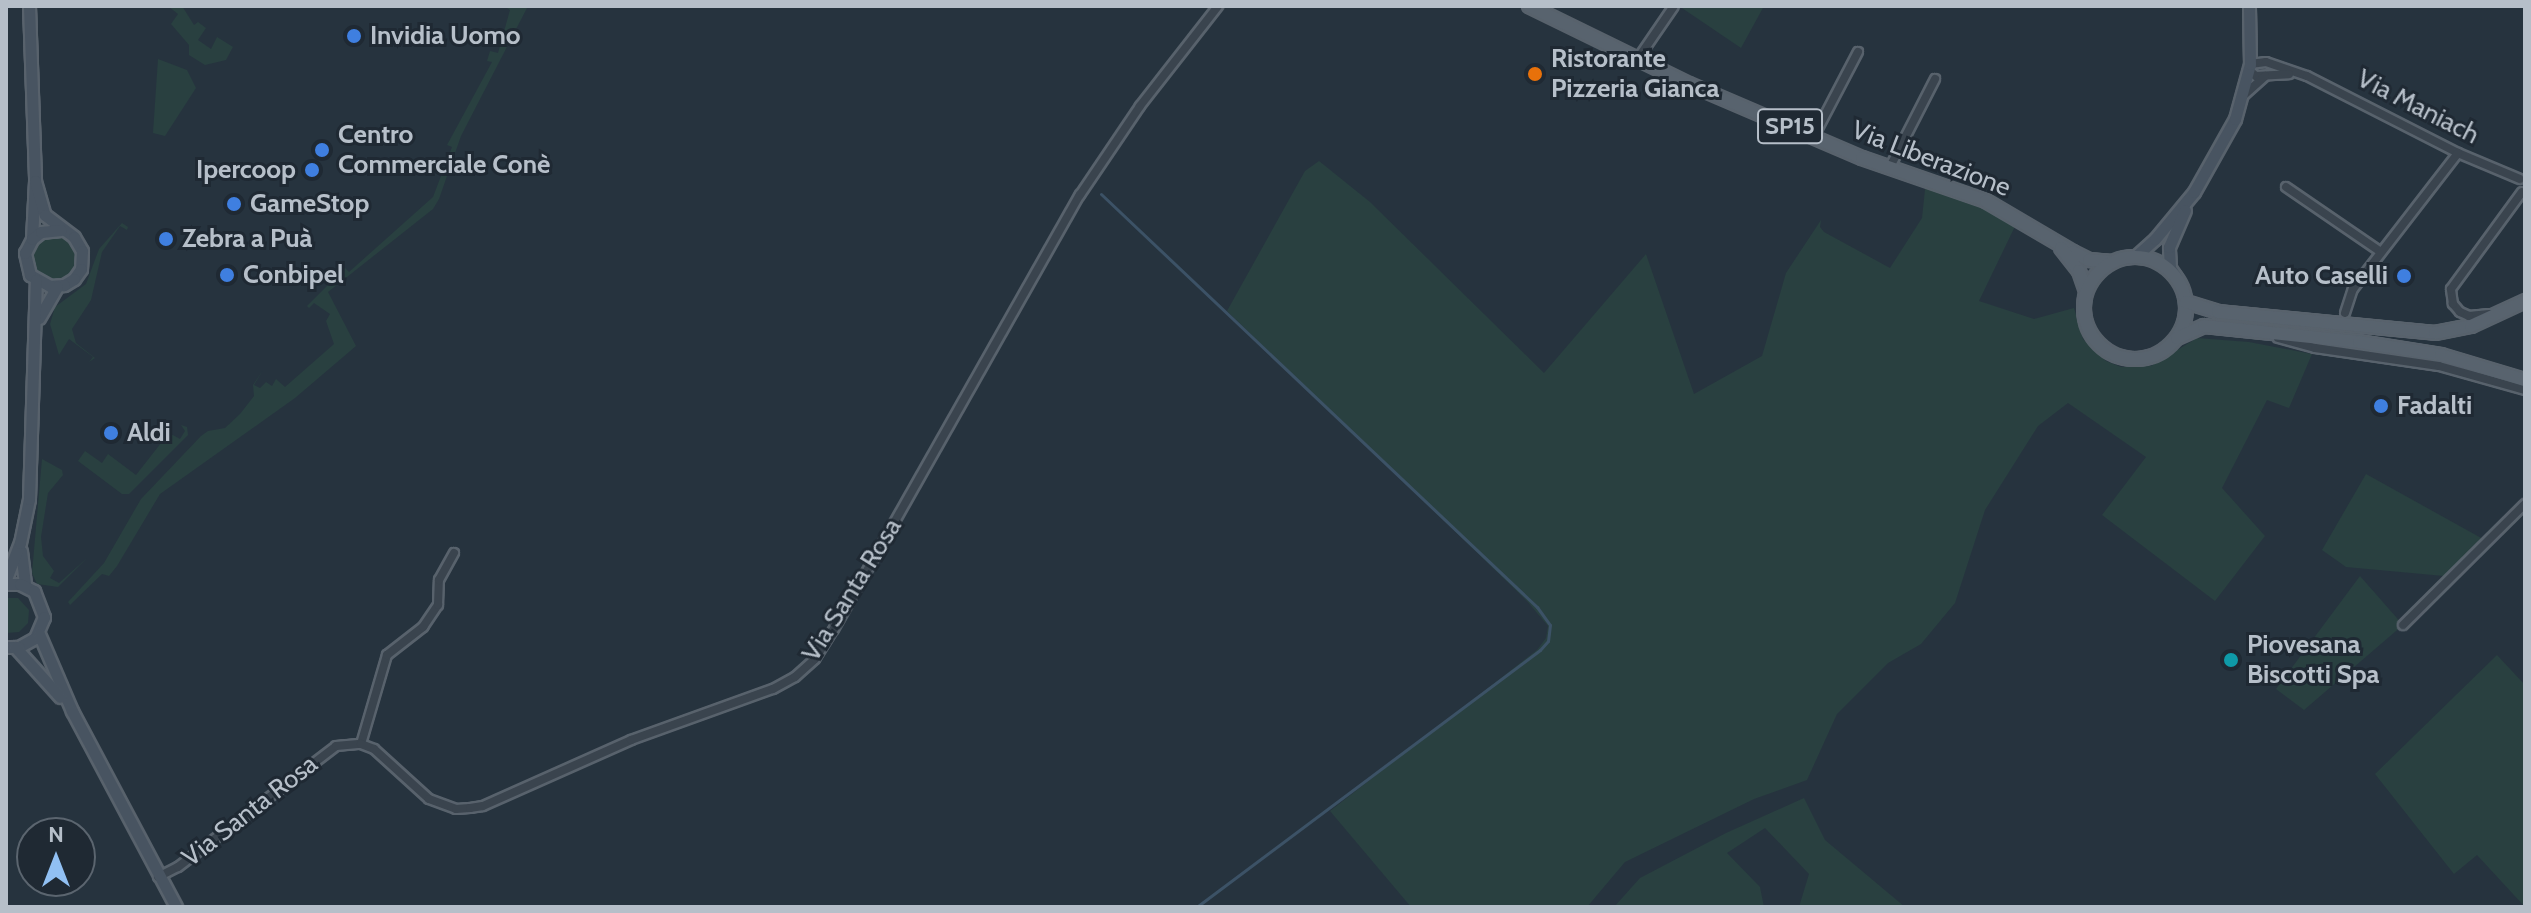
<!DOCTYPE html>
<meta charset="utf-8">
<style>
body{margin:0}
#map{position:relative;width:2531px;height:913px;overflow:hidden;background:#26333e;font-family:Cabin,sans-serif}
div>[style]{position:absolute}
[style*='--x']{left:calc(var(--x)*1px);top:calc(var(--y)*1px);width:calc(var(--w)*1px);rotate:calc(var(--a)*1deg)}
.green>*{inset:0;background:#294040}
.round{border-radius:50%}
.stream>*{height:3px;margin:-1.5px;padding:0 1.5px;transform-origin:1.5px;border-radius:1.5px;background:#3c5266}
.roads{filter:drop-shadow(2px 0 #58626c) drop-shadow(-2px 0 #58626c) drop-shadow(0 2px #58626c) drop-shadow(0 -2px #58626c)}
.street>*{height:8px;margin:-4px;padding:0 4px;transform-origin:4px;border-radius:4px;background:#3a444e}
.secondary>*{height:11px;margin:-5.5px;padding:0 5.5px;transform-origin:5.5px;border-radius:5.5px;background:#485461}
.primary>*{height:12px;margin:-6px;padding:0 6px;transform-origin:6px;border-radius:6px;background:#58636e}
.primary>.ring{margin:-6px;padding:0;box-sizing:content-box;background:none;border:12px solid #58636e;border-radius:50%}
.dots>*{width:22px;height:22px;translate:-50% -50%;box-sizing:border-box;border:4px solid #1f2933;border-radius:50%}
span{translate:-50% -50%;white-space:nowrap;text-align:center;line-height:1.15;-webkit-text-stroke:6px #1f2933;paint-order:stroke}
.shield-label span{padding:2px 6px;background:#1f2933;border:2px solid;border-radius:6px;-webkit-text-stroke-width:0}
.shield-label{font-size:24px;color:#b6bfc9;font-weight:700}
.poi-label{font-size:26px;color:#b6bfc9;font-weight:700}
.left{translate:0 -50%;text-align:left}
.right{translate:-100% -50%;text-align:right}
.street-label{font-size:26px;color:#b6bfc9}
.frame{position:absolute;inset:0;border:8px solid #b6bfc9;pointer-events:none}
.north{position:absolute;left:16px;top:817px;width:80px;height:80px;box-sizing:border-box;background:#1f2933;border:2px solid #5b656f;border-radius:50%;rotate:0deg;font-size:22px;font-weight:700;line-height:32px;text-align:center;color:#b6bfc9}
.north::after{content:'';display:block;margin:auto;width:28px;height:36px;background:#91c0f3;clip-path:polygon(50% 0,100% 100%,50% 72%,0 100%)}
</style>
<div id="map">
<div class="green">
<div style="clip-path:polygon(168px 6px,182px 6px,194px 25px,198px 22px,206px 28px,198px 40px,211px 49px,217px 37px,233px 47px,226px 60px,205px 65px,189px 55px,189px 45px,171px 24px,178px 14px)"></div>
<div style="clip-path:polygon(504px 6px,528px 6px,461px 136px,439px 199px,433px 209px,328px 292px,356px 346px,295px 398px,160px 494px,117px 566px,109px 576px,102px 574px,70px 605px,68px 602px,104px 563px,141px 499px,201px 436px,208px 431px,225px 428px,240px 414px,254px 396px,253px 385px,263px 370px,254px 385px,260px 388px,266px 382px,272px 386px,276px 379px,285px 387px,334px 344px,326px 321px,330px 314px,314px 303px,309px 308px,307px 306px,345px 268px,349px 272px,433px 197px,452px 147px,447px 145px,492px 62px,487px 61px,490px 51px,498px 53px,510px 10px)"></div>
<div style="clip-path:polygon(1679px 6px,1764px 6px,1741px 48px)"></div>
<div style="clip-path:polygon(158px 59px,187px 70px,196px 88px,165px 136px,153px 133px)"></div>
<div style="clip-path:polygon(1319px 161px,1370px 202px,1544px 373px,1646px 254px,1694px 394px,1762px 356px,1786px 273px,1821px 220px,1820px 227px,1824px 232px,1890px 268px,1922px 218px,1926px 180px,2019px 218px,1979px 301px,2034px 319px,2074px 308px,2083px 339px,2106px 361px,2121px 367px,2151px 366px,2197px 338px,2249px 342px,2312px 354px,2289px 408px,2267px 400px,2222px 488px,2265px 536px,2215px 601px,2102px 515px,2146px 457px,2068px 403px,2038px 426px,1985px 510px,1955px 603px,1921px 644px,1888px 663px,1837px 714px,1807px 780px,1754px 799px,1625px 862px,1587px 907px,1411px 907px,1330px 811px,1537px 650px,1546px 638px,1548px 626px,1527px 601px,1227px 311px,1305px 171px)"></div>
<div style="clip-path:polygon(122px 223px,128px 227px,127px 230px,120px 226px,102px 252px,91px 300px,72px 329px,76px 343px,95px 358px,89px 362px,93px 357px,69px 339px,59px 355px,50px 324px,55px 307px,86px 284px,99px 249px)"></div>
<div class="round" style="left:32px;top:236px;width:44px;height:44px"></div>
<div style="clip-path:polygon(181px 425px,187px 427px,188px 435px,129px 494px,122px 494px,78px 461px,85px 451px,102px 463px,108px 454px,136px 475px,165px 438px,171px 434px,180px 439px,185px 431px)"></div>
<div style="clip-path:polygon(42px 459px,62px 470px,63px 475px,48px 493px,41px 537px,43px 556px,54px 571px,50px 578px,59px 583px,87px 558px,58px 587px,37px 584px,32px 573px)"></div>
<div style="clip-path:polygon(2366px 474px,2483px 539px,2455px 572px,2444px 576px,2346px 567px,2322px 550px)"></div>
<div style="clip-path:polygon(2360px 576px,2403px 625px,2304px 710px,2276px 689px)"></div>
<div style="clip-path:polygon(6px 598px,18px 598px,29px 610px,28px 623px,19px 632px,6px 633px)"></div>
<div style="clip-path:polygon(2497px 655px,2525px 685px,2525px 907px,2477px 855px,2454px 874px,2375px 774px)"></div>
<div style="clip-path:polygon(1804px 798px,1825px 840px,1905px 907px,1799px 907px,1809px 874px,1765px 828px,1727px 853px,1760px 887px,1764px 907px,1614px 907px,1640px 878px,1726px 833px)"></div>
</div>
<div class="stream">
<div style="--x:1101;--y:194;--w:601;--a:43.45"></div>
<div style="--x:1537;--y:607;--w:22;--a:54"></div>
<div style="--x:1550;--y:625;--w:16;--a:97"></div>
<div style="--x:1548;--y:641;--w:12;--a:132"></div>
<div style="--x:1540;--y:650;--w:429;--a:143.2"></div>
</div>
<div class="roads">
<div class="street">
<div style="--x:1637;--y:60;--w:65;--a:-55.6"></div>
<div style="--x:2250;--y:64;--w:16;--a:-7"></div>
<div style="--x:2266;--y:62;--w:43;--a:18.9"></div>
<div style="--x:2307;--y:76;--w:169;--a:27"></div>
<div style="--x:2458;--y:153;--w:67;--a:22.8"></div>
<div style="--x:2249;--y:70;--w:9;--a:41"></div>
<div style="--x:2256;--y:76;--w:33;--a:-3"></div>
<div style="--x:2243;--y:96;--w:30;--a:-42"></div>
<div style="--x:1814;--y:136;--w:95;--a:-62.4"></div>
<div style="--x:1890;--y:167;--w:99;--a:-62.9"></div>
<div style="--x:2286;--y:187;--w:115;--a:34.4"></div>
<div style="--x:2345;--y:313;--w:25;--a:-72"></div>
<div style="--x:2353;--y:289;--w:172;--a:-52.3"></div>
<div style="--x:2489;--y:314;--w:20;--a:174"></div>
<div style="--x:2469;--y:316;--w:10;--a:-156"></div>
<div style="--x:2460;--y:312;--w:11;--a:-131"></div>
<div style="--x:2453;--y:304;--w:15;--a:-98"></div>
<div style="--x:2451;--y:289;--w:120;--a:-53.8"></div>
<div style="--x:2278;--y:338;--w:38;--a:15"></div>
<div style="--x:2315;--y:348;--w:125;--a:8.3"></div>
<div style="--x:2439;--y:366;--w:89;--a:15.6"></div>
<div style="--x:2403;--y:625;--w:172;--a:-44.8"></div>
<div style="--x:361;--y:744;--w:93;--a:-73.7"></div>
<div style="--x:387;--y:655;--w:46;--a:-37.9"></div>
<div style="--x:423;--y:627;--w:27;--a:-56"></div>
<div style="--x:438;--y:605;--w:25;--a:-88"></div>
<div style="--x:439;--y:580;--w:31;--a:-61"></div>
<div style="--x:158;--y:877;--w:22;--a:-27"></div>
<div style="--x:178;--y:867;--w:199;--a:-37.4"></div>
<div style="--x:336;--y:746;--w:25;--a:-5"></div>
<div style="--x:361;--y:744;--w:14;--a:21"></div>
<div style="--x:374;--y:749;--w:74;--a:42.3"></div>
<div style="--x:429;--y:799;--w:29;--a:20"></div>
<div style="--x:456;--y:809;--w:14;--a:-4"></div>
<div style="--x:470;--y:808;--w:13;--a:-9"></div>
<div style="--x:483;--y:806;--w:162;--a:-24"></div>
<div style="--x:631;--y:740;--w:151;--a:-19.8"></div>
<div style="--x:773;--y:689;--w:25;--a:-29"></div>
<div style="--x:795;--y:677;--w:27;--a:-42"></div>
<div style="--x:815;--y:659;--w:36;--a:-58"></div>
<div style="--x:834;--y:629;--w:499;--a:-60.5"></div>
<div style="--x:1080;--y:195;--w:107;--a:-56"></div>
<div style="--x:1140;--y:106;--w:127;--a:-52"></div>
</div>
<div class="secondary">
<div style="--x:29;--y:6;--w:175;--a:88"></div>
<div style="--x:35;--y:181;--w:58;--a:93"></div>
<div style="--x:35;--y:181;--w:35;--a:74"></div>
<div style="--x:45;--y:215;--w:36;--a:37"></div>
<div style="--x:74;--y:237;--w:16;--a:60"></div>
<div style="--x:82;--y:251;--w:18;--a:93"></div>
<div style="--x:81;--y:269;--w:12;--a:125"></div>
<div style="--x:74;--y:279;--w:12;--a:149"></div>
<div style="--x:64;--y:285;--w:14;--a:176"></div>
<div style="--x:50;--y:286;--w:23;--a:-151"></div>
<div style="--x:30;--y:275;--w:23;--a:-103"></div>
<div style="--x:25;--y:253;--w:16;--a:-63"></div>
<div style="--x:32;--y:239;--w:11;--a:-38"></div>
<div style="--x:41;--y:232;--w:20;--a:-6"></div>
<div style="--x:2136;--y:256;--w:25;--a:-42"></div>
<div style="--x:2155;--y:239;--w:61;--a:-50.3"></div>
<div style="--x:2194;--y:192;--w:84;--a:-60.7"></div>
<div style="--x:2235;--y:119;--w:57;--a:-74.7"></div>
<div style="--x:2250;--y:64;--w:58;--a:-91"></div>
<div style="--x:2176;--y:277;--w:11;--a:-124"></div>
<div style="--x:2170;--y:268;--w:21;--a:-93"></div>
<div style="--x:2169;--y:247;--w:40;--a:-66.6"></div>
<div style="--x:39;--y:318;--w:36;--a:-60"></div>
<div style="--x:21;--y:551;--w:35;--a:83"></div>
<div style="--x:6;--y:579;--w:39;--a:-69"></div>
<div style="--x:20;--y:543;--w:45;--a:-78.4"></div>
<div style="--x:29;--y:499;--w:219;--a:-88.2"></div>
<div style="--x:6;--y:584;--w:14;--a:0"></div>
<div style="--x:20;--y:584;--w:16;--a:27"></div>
<div style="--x:34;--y:591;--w:28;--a:69"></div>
<div style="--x:44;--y:617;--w:23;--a:113"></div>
<div style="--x:35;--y:638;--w:18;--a:151"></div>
<div style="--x:19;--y:647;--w:13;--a:180"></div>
<div style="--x:39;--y:634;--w:84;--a:66.8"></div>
<div style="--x:72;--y:711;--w:222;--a:62"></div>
<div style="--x:15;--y:647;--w:67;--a:48"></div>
</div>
<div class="primary">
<div style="--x:1529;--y:6;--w:178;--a:26"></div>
<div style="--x:1689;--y:84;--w:188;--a:23.2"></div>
<div style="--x:1862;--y:158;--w:131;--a:19.1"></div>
<div style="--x:1986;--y:201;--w:101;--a:30.4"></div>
<div style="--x:2073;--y:252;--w:18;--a:27"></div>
<div style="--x:2089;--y:260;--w:21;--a:5"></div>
<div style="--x:2061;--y:248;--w:29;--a:52"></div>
<div style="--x:2079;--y:271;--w:21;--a:71"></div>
<div class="ring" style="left:2084px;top:257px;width:90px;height:90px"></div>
<div style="--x:2186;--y:302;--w:34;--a:17"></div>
<div style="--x:2218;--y:312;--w:218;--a:5.5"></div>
<div style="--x:2435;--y:333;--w:37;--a:-11"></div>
<div style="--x:2471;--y:326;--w:60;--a:-24.8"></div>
<div style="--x:2177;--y:338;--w:30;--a:-24"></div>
<div style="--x:2204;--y:326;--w:156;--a:5.9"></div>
<div style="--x:2359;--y:342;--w:83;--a:9"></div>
<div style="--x:2441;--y:355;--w:88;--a:16.6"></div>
</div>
</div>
<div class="dots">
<div style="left:354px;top:36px;background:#3f7fe0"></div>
<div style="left:1535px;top:74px;background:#e8710a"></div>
<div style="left:322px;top:150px;background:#3f7fe0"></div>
<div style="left:312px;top:170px;background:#3f7fe0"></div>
<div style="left:234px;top:204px;background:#3f7fe0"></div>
<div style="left:166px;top:239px;background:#3f7fe0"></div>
<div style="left:227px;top:275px;background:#3f7fe0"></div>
<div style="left:2404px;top:276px;background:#3f7fe0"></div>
<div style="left:2381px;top:406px;background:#3f7fe0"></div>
<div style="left:111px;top:433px;background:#3f7fe0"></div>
<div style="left:2231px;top:660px;background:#0f9aa8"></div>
</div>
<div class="shield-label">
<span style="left:1790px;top:126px">SP15</span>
</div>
<div class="poi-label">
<span class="left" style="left:370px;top:36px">Invidia Uomo</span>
<span class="left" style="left:1551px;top:74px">Ristorante<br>Pizzeria Gianca</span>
<span class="left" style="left:338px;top:150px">Centro<br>Commerciale Conè</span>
<span class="right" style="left:296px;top:170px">Ipercoop</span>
<span class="left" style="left:250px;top:204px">GameStop</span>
<span class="left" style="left:182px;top:239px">Zebra a Puà</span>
<span class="left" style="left:243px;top:275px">Conbipel</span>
<span class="right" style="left:2388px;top:276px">Auto Caselli</span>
<span class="left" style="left:2397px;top:406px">Fadalti</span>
<span class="left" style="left:127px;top:433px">Aldi</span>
<span class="left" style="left:2247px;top:660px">Piovesana<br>Biscotti Spa</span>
</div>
<div class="street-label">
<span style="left:2418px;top:107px;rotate:27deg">Via Maniach</span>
<span style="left:1931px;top:159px;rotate:21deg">Via Liberazione</span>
<span style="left:852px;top:590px;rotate:-58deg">Via Santa Rosa</span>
<span style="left:250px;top:811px;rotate:-38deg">Via Santa Rosa</span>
</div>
<div class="frame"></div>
<div class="north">N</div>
</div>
